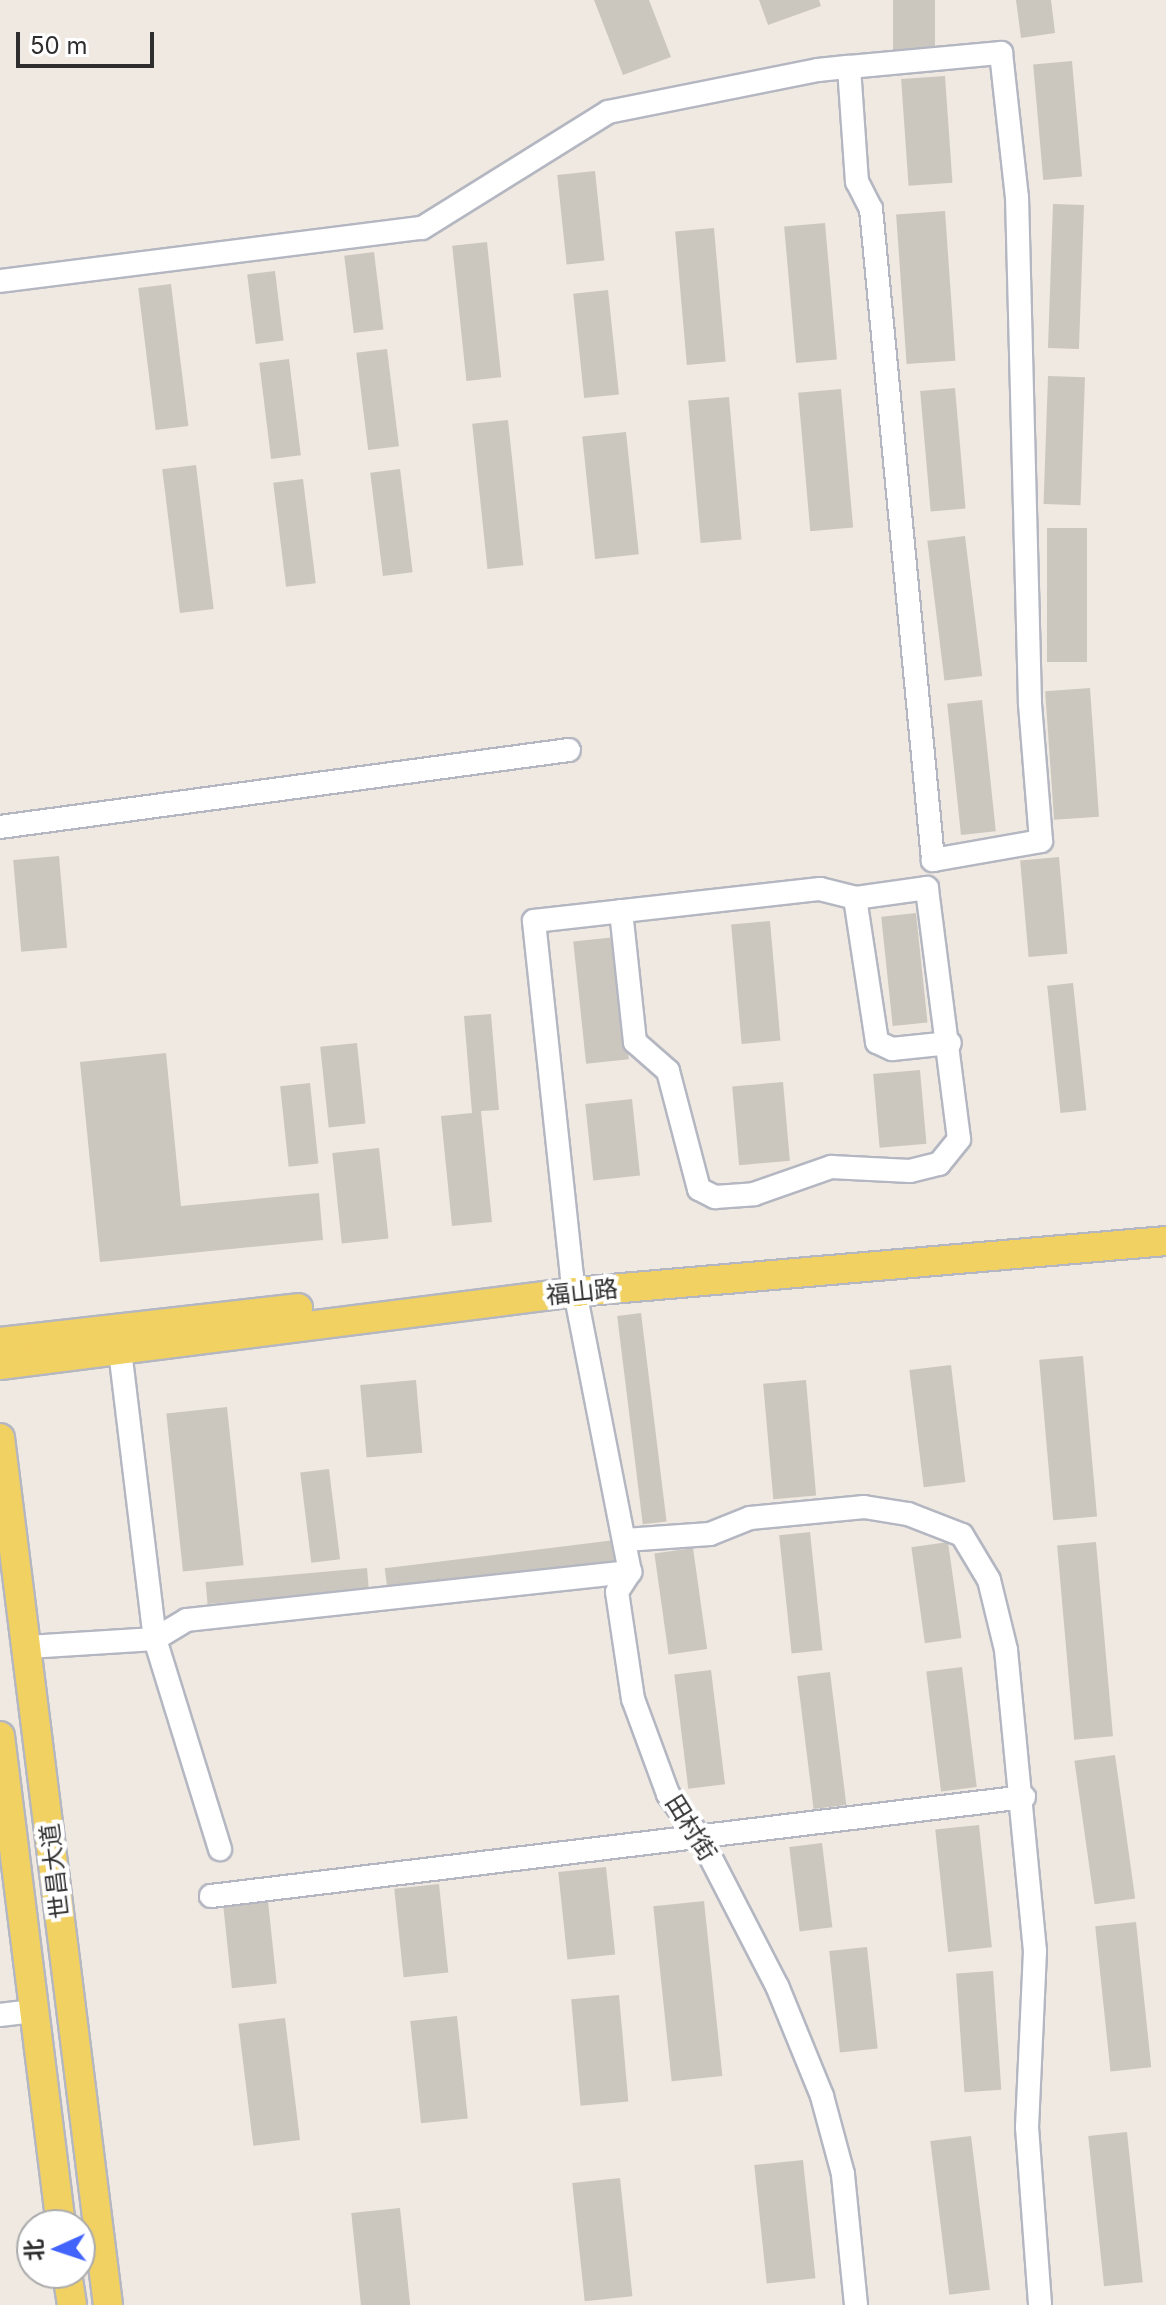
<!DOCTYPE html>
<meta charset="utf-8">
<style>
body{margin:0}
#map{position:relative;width:1166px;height:2305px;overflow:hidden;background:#efe9e1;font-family:Inter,"Noto Sans SC",sans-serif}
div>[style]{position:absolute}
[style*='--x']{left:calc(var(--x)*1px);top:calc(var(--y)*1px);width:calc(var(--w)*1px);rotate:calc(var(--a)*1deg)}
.building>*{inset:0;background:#cbc7bf;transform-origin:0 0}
.roads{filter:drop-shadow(2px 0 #b4b7c1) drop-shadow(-2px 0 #b4b7c1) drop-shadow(0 2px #b4b7c1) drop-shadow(0 -2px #b4b7c1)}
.minor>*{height:22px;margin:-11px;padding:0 11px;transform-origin:11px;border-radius:11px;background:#fff}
.major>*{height:28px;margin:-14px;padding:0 14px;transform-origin:14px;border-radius:14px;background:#f2d163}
span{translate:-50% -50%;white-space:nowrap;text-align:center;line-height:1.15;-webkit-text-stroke:8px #fff;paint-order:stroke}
.street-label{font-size:24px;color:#2e2e2e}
.north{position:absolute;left:16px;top:2209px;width:80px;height:80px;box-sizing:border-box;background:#fff;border:2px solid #ababab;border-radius:50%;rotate:267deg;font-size:22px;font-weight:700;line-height:32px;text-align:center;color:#2e2e2e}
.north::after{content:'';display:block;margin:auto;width:28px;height:36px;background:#4264fb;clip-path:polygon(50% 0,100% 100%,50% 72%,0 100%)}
.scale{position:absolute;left:16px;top:32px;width:138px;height:36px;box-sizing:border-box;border:4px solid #2e2e2e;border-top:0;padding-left:10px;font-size:24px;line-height:28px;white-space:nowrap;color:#2e2e2e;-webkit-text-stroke:6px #fff;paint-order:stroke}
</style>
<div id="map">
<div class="building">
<div style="clip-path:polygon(594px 0,649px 0,671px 57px,623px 75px)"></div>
<div style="clip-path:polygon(759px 0,819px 0,821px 6px,768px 25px)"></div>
<div style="left:893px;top:0;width:42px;height:50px"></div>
<div style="clip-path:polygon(1016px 0,1051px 0,1055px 33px,1021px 38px)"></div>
<div style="left:1072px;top:61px;width:116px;height:39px;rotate:85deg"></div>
<div style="left:945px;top:76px;width:107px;height:44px;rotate:86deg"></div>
<div style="left:595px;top:171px;width:90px;height:38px;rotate:84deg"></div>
<div style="left:1053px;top:204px;width:31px;height:144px;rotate:2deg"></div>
<div style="left:945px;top:211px;width:150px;height:49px;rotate:86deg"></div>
<div style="left:825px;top:223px;width:137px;height:41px;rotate:85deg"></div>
<div style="left:714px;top:228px;width:134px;height:39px;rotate:85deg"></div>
<div style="left:487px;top:242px;width:136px;height:35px;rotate:84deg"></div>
<div style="left:374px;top:252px;width:78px;height:30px;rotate:83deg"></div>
<div style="left:275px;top:271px;width:70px;height:28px;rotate:83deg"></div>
<div style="left:171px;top:284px;width:143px;height:33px;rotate:83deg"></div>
<div style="left:608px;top:290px;width:105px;height:35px;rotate:84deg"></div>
<div style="left:387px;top:349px;width:98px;height:31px;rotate:83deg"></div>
<div style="left:289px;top:359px;width:97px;height:30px;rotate:83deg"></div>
<div style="left:1048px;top:376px;width:37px;height:128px;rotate:2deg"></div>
<div style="left:955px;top:388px;width:121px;height:35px;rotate:85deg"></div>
<div style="left:841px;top:389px;width:139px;height:43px;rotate:85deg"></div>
<div style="left:729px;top:397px;width:143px;height:41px;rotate:85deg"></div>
<div style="left:508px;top:420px;width:146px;height:36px;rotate:84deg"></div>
<div style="left:626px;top:432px;width:123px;height:44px;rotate:84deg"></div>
<div style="left:196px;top:465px;width:145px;height:34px;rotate:83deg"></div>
<div style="left:400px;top:469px;width:104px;height:30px;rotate:83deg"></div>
<div style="left:303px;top:479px;width:105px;height:30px;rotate:83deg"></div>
<div style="left:1047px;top:528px;width:40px;height:134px"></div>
<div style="left:965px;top:536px;width:141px;height:38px;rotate:83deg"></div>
<div style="left:1090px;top:688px;width:129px;height:45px;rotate:86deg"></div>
<div style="left:982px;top:700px;width:132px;height:35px;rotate:84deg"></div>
<div style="left:59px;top:856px;width:92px;height:46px;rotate:85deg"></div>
<div style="left:1059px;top:857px;width:97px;height:39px;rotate:85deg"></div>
<div style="left:916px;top:913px;width:110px;height:35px;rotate:84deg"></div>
<div style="left:770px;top:921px;width:120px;height:39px;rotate:85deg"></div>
<div style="left:616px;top:937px;width:123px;height:43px;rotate:84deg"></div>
<div style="left:1073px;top:983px;width:128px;height:26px;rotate:84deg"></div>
<div style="clip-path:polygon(491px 1014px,499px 1110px,481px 1111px,492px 1222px,452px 1226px,441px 1116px,472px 1113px,464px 1016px)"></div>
<div style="left:357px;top:1043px;width:81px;height:37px;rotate:84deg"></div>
<div style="clip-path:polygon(166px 1053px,181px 1206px,319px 1193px,323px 1240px,100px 1262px,80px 1062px)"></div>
<div style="left:920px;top:1070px;width:74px;height:47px;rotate:85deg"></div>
<div style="left:783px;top:1082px;width:79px;height:51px;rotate:85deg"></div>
<div style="left:310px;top:1083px;width:81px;height:30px;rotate:84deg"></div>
<div style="left:632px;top:1099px;width:77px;height:47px;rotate:84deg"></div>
<div style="left:379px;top:1148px;width:91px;height:47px;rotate:84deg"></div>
<div style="left:641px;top:1313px;width:210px;height:24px;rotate:83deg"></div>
<div style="left:1083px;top:1356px;width:161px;height:44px;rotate:85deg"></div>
<div style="left:951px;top:1365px;width:118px;height:42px;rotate:83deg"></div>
<div style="left:416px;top:1380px;width:73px;height:56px;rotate:85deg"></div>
<div style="left:806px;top:1380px;width:116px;height:43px;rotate:85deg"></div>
<div style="left:227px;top:1407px;width:159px;height:61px;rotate:84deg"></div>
<div style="left:329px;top:1469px;width:91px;height:29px;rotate:83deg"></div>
<div style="left:810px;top:1532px;width:119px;height:31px;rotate:84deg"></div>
<div style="left:615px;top:1540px;width:24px;height:232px;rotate:83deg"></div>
<div style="left:948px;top:1542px;width:97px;height:37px;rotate:82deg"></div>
<div style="left:1096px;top:1542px;width:195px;height:39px;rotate:85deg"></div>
<div style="left:693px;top:1548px;width:102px;height:39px;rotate:82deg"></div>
<div style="left:367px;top:1568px;width:22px;height:162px;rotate:85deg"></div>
<div style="left:962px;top:1667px;width:121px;height:36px;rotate:83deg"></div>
<div style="left:711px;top:1670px;width:115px;height:37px;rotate:83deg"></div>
<div style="left:830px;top:1672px;width:134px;height:33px;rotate:83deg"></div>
<div style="left:1115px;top:1755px;width:145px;height:41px;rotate:82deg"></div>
<div style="left:979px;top:1825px;width:123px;height:44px;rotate:84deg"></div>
<div style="left:822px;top:1843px;width:85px;height:33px;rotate:83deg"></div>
<div style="left:606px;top:1867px;width:88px;height:48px;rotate:84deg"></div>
<div style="left:439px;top:1884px;width:89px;height:45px;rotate:84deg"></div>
<div style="left:268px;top:1901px;width:83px;height:45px;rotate:84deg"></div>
<div style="left:704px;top:1901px;width:176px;height:51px;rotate:84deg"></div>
<div style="left:1136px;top:1922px;width:146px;height:41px;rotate:84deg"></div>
<div style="left:867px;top:1947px;width:102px;height:38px;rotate:84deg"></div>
<div style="left:993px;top:1971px;width:119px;height:37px;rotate:86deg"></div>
<div style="left:619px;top:1995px;width:107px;height:48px;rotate:85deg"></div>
<div style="left:457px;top:2016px;width:103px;height:47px;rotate:84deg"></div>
<div style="left:285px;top:2018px;width:123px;height:47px;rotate:83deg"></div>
<div style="left:1127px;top:2132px;width:151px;height:39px;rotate:84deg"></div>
<div style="left:971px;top:2136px;width:155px;height:41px;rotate:83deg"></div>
<div style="left:803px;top:2160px;width:119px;height:49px;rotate:84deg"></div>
<div style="left:620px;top:2178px;width:119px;height:48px;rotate:84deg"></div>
<div style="left:400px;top:2208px;width:98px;height:49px;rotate:84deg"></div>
</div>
<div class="roads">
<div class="minor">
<div style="--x:0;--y:281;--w:425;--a:-7.2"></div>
<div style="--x:422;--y:228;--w:219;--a:-31.9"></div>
<div style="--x:608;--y:112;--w:214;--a:-11.3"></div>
<div style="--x:818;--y:70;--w:31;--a:-6"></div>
<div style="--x:849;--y:67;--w:153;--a:-5.3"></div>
<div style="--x:1001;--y:53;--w:145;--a:83.7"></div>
<div style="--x:1017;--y:197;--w:507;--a:88.53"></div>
<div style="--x:1030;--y:704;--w:137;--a:85.4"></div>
<div style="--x:1041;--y:841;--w:110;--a:170"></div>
<div style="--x:933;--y:860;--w:654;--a:-95.44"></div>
<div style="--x:871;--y:209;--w:30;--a:-117"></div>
<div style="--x:857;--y:182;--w:115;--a:-94"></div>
<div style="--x:0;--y:827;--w:574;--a:-7.71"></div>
<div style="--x:621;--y:911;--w:132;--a:83.9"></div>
<div style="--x:635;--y:1042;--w:44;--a:41.3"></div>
<div style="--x:668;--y:1071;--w:122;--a:75.3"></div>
<div style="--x:699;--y:1189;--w:18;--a:27"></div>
<div style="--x:715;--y:1197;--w:39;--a:-4"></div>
<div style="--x:754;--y:1194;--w:82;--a:-19.3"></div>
<div style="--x:831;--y:1167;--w:79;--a:2.9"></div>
<div style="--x:910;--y:1171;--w:30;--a:-14"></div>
<div style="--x:939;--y:1164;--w:32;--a:-51"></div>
<div style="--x:959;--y:1139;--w:253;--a:-97.3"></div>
<div style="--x:927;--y:888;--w:73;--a:172.1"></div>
<div style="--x:118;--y:1334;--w:307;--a:83.1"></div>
<div style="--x:155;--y:1639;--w:220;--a:72.8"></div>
<div style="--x:625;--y:1540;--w:85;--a:-4"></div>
<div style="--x:710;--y:1534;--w:43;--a:-21.8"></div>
<div style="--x:750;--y:1518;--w:115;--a:-5.5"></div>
<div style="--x:864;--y:1507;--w:45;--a:9"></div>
<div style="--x:908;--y:1514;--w:58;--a:21.3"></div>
<div style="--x:962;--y:1535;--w:52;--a:59"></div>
<div style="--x:989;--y:1580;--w:72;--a:76.3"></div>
<div style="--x:1006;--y:1650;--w:302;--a:84.5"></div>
<div style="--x:1035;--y:1951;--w:176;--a:92.6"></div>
<div style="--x:1027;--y:2127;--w:178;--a:85.8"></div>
<div style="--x:28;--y:1647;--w:127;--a:-3.6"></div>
<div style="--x:155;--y:1639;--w:37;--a:-31"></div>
<div style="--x:187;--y:1620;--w:446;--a:-6.2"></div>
<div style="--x:211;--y:1896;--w:819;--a:-6.94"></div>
<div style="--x:0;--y:2015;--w:33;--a:-7"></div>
<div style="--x:856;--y:2305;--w:132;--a:-95.7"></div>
<div style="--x:843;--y:2174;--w:81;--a:-105.1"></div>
<div style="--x:822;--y:2096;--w:117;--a:-112.2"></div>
<div style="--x:778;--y:1988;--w:168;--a:-117.3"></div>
<div style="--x:701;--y:1839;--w:56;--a:-126.3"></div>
<div style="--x:668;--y:1794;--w:101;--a:-110.2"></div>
<div style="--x:633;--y:1699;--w:108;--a:-98.5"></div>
<div style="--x:617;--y:1592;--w:24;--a:-57"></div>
<div style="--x:630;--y:1572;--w:301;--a:-101.1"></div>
<div style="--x:572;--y:1277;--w:358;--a:-96.1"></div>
<div style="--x:534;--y:921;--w:288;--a:-6.4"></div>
<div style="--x:820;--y:889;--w:36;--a:14"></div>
<div style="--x:855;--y:898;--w:146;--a:81.3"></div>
<div style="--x:877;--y:1042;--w:17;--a:25"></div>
<div style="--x:892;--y:1049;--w:58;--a:-5.9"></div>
</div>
<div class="major">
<div style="--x:0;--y:1342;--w:300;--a:-6.5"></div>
<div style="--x:0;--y:1365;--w:581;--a:-7.22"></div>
<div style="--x:576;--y:1292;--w:592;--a:-4.94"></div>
<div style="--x:0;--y:1438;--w:874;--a:82.9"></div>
<div style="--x:0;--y:1736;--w:493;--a:82.9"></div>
<div style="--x:67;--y:2273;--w:32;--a:81"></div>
</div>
</div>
<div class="street-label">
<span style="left:582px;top:1292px;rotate:-6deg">福山路</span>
<span style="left:691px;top:1828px;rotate:58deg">田村街</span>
<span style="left:55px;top:1871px;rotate:-97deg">世昌大道</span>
</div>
<div class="north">北</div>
<div class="scale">50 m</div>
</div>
